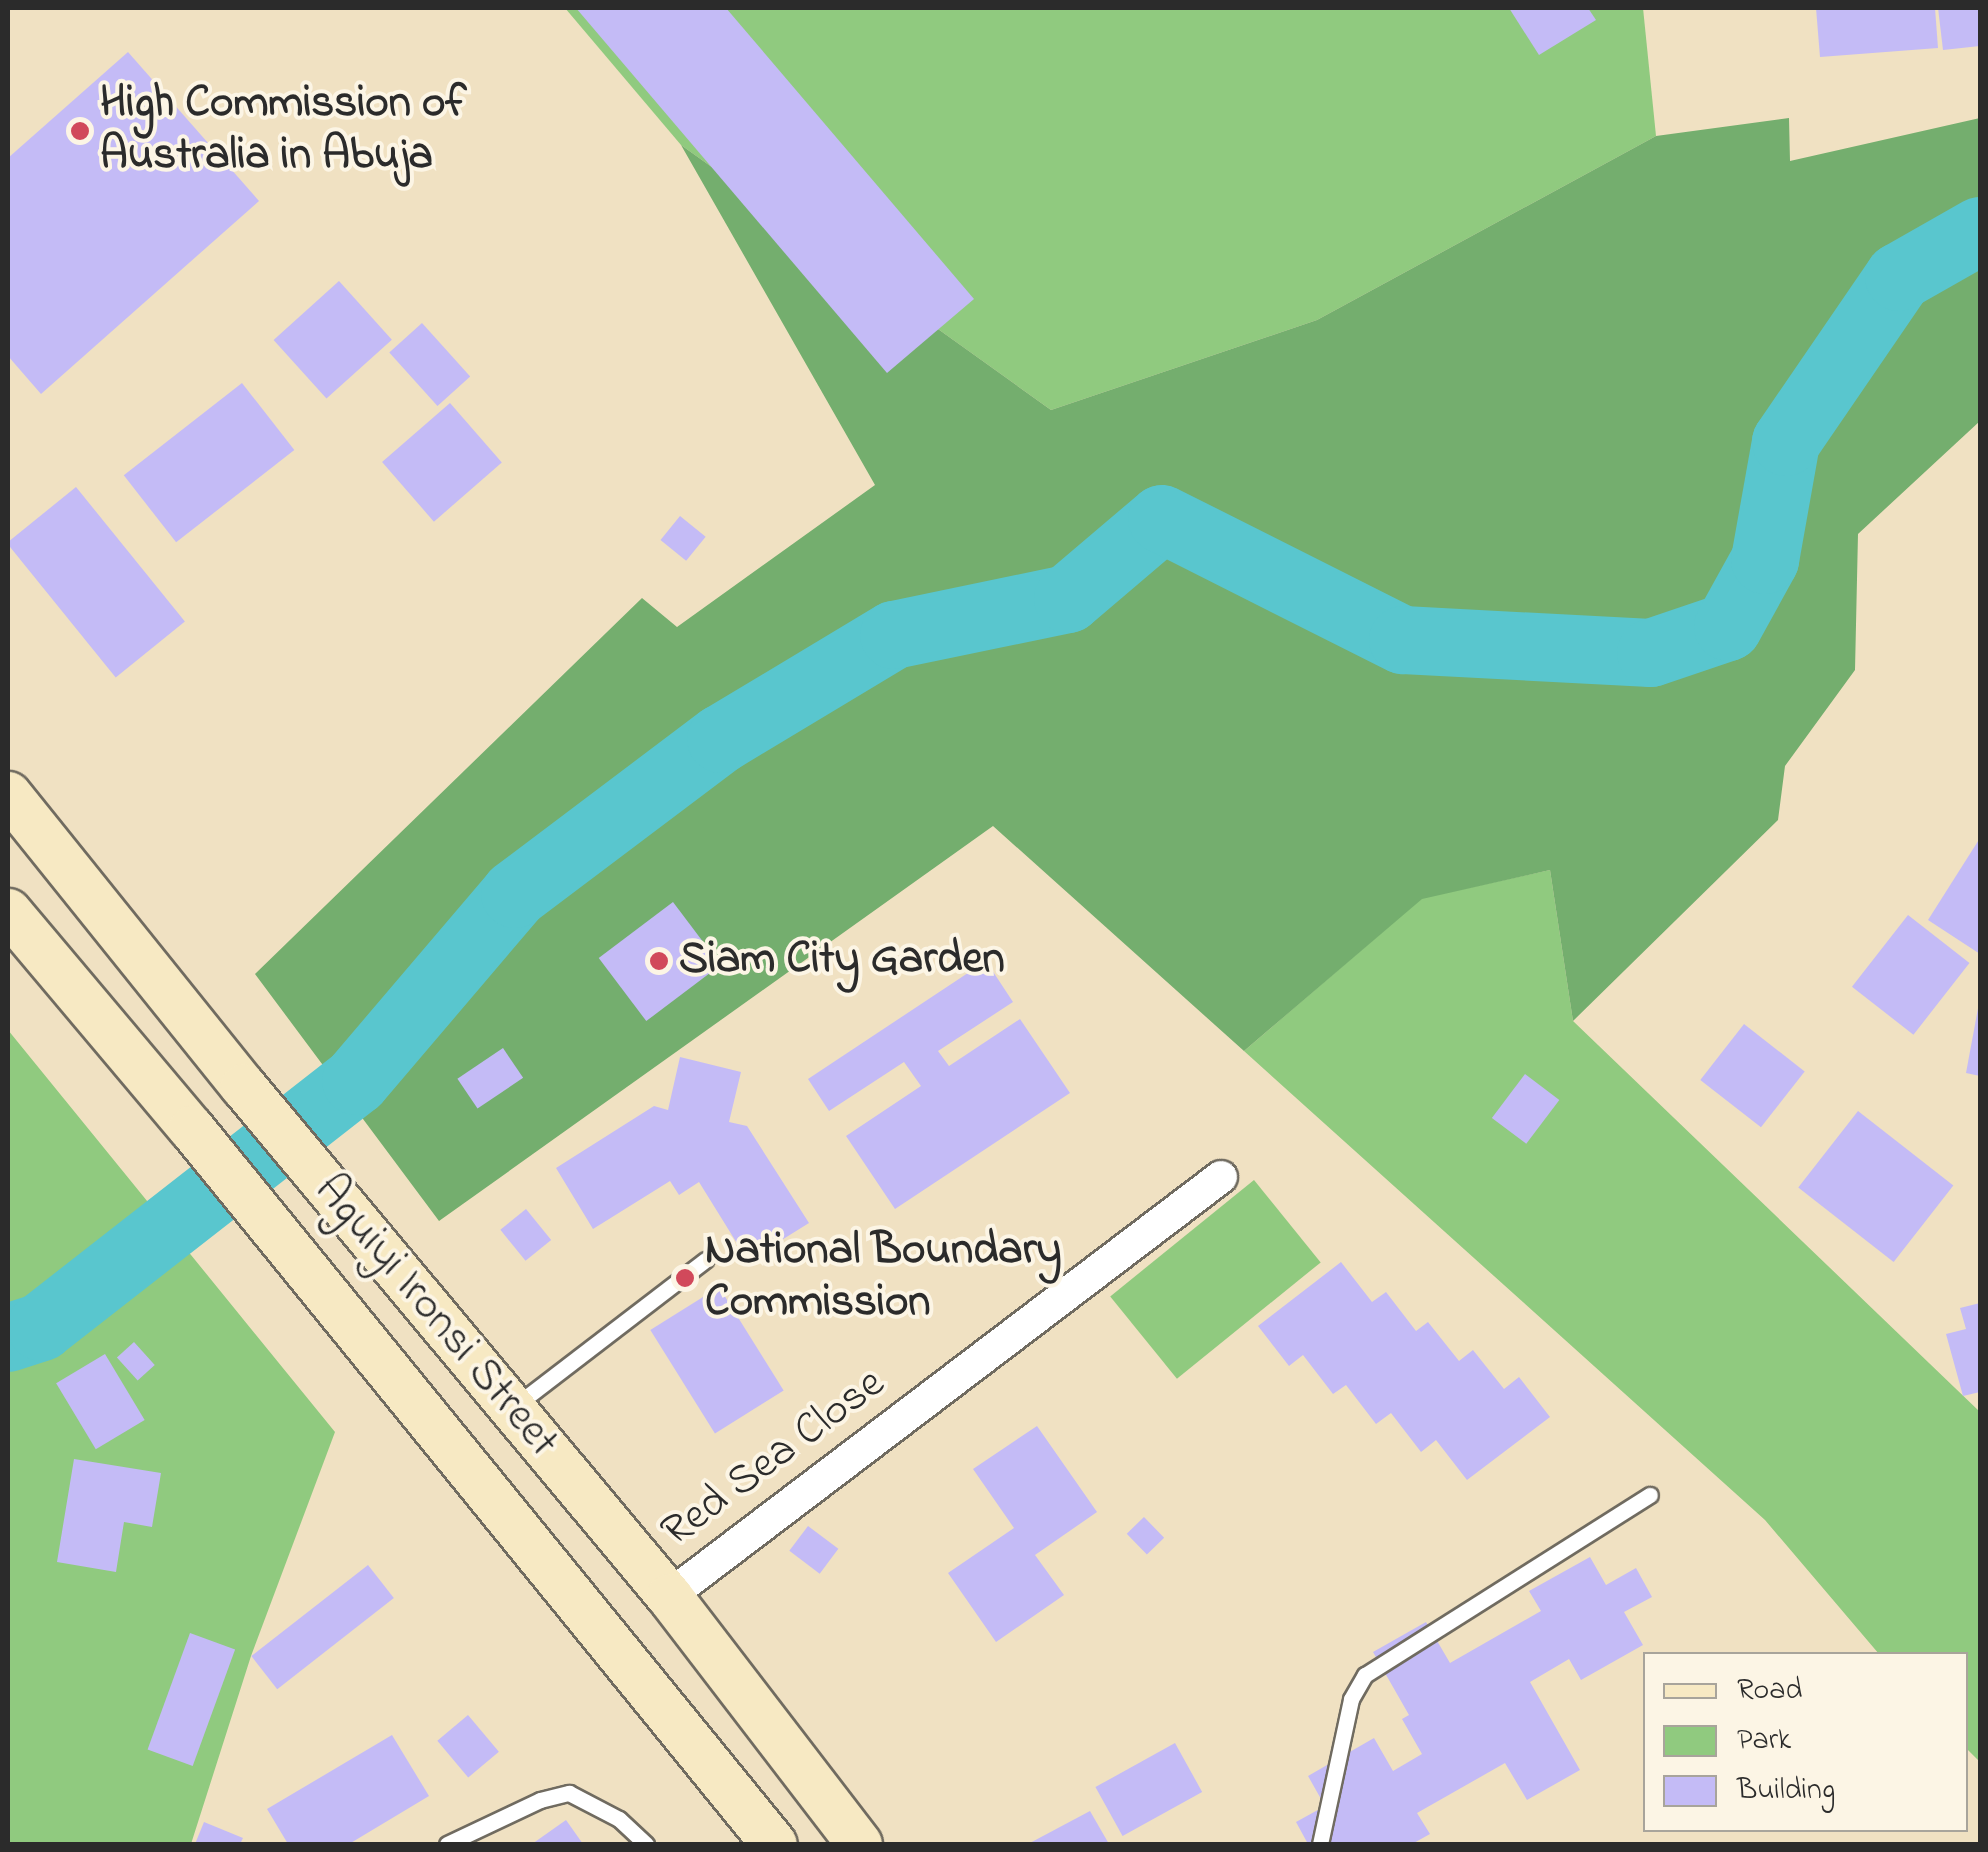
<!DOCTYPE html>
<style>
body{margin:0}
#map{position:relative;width:1988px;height:1852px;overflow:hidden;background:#f0e1c2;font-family:"Indie Flower",sans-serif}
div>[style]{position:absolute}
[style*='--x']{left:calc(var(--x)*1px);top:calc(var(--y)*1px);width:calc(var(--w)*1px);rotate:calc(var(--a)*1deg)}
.green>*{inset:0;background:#90ca7f;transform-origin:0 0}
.forest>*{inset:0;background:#74ae6e}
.river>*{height:68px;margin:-34px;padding:0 34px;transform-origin:34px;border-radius:34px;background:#59c6ce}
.building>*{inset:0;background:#c4bbf6;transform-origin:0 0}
.roads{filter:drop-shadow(2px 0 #706b60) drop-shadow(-2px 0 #706b60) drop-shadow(0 2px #706b60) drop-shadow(0 -2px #706b60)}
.service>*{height:15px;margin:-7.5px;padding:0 7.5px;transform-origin:7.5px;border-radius:7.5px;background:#fff}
.minor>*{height:32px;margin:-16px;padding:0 16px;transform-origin:16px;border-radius:16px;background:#fff}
.secondary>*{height:45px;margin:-22.5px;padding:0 22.5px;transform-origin:22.5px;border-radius:22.5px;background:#f7e9c3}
.dots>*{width:28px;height:28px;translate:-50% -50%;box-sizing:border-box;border:5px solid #fcf5e5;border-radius:50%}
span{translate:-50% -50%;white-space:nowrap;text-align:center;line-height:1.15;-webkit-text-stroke:8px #fcf5e5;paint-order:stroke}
.poi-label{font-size:45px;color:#2b2b2b;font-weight:700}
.left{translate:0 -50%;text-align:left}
.street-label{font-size:45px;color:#2b2b2b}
.frame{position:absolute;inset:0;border:10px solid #2b2b2b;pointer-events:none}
.legend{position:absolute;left:1643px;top:1652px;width:325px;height:180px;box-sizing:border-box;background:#fcf5e5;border:2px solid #a8a49b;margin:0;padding:12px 18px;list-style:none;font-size:30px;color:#2b2b2b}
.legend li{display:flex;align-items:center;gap:20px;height:50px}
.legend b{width:50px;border:2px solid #a8a49b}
</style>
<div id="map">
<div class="green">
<div style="clip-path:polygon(565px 8px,1643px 8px,1656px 136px,1317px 320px,1051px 410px,681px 145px)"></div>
<div style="clip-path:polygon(1550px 870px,1573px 1021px,1980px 1412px,1980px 1762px,1966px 1748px,1966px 1654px,1879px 1654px,1765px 1520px,1244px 1051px,1422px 898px)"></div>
<div style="clip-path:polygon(8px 1030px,335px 1432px,251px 1656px,191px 1844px,8px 1844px)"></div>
<div style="left:1254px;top:1180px;width:106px;height:185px;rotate:51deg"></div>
</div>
<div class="forest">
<div style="clip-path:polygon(1789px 118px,1790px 161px,1980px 118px,1980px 421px,1858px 534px,1855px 670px,1785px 766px,1778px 820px,1573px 1021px,1550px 870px,1422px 899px,1244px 1051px,993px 826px,439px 1221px,255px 974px,642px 598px,677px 627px,875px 485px,681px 145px,1051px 410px,1317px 320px,1656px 136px)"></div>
</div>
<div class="river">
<div style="--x:8;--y:1338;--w:35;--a:-18"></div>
<div style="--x:41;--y:1327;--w:400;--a:-38"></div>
<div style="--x:356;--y:1081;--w:245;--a:-49.6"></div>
<div style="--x:515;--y:894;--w:258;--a:-37"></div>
<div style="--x:721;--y:739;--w:202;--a:-31"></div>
<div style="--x:894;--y:635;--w:178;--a:-11.7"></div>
<div style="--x:1068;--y:599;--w:123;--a:-40.4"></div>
<div style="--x:1162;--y:519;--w:270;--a:26.7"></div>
<div style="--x:1403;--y:640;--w:248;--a:3"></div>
<div style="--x:1651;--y:653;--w:81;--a:-18.7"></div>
<div style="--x:1728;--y:627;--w:77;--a:-61.1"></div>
<div style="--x:1765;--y:560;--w:120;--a:-79.9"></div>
<div style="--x:1786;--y:442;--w:200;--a:-55.6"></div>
<div style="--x:1899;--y:277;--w:93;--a:-29.6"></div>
</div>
<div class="building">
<div style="clip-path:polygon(576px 8px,726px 8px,974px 299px,887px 373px)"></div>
<div style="clip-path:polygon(1509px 8px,1588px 8px,1596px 20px,1539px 55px)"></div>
<div style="clip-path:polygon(1816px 8px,1935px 8px,1938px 48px,1820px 57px)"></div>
<div style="clip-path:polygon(1938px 8px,1980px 8px,1980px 46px,1943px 50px)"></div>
<div style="clip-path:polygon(128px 52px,259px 201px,41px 394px,8px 356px,8px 158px)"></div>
<div style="left:339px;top:281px;width:79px;height:88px;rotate:48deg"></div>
<div style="left:422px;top:323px;width:72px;height:44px;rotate:48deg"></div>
<div style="left:242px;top:383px;width:85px;height:150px;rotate:52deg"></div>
<div style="left:450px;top:403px;width:79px;height:90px;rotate:49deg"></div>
<div style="left:76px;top:487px;width:173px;height:89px;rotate:51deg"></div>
<div style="left:680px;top:516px;width:33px;height:31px;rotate:39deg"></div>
<div style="clip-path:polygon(1980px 838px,1980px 954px,1928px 920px)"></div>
<div style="left:673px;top:902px;width:79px;height:93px;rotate:53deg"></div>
<div style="left:1908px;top:915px;width:78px;height:91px;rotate:38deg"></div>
<div style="clip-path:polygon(986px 961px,1013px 1002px,938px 1051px,949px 1066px,1020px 1019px,1070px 1093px,895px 1209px,846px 1136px,921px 1086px,904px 1062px,829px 1111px,808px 1079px)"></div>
<div style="clip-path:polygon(1979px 1003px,1980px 1003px,1980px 1076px,1966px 1073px)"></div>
<div style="left:1744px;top:1024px;width:77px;height:71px;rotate:38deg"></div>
<div style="left:503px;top:1048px;width:36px;height:55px;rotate:56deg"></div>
<div style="clip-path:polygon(680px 1057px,741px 1072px,729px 1122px,747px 1126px,809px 1223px,748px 1261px,699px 1182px,679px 1195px,670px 1181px,593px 1229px,556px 1168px,654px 1106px,668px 1110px)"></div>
<div style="left:1525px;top:1074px;width:43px;height:55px;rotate:37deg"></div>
<div style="left:1858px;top:1111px;width:121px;height:97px;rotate:38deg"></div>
<div style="left:526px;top:1209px;width:40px;height:33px;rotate:51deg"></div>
<div style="clip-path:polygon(1341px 1262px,1372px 1302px,1386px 1292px,1416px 1331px,1428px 1322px,1459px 1361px,1473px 1350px,1504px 1389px,1519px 1377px,1550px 1417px,1467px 1480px,1436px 1440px,1421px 1452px,1391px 1413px,1376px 1424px,1346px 1385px,1333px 1394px,1303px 1355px,1289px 1366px,1258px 1326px)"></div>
<div style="left:719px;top:1287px;width:122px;height:81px;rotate:58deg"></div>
<div style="clip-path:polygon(1980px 1303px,1980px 1392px,1963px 1396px,1946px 1334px,1966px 1329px,1960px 1308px)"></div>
<div style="left:134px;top:1342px;width:31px;height:23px;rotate:48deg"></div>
<div style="left:105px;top:1354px;width:77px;height:57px;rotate:59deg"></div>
<div style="clip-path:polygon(1037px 1426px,1097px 1512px,1035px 1555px,1064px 1595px,996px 1642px,948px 1573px,1014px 1528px,973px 1469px)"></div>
<div style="clip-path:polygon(74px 1459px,161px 1473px,152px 1527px,124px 1522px,116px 1572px,57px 1562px)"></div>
<div style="left:1144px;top:1517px;width:29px;height:24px;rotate:46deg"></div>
<div style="left:808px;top:1526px;width:38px;height:31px;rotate:37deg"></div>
<div style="clip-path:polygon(1590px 1557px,1606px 1585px,1636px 1568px,1652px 1597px,1624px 1612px,1643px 1645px,1581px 1680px,1569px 1659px,1530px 1682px,1580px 1770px,1527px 1800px,1505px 1763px,1417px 1813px,1430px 1834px,1412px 1844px,1308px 1844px,1296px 1822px,1325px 1806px,1308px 1776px,1374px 1738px,1393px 1771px,1422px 1754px,1402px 1719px,1409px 1715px,1373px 1652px,1426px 1622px,1450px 1663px,1541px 1611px,1529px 1591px)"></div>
<div style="left:368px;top:1565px;width:42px;height:148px;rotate:52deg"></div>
<div style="left:190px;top:1633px;width:48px;height:124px;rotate:20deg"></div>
<div style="left:468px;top:1715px;width:48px;height:40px;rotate:50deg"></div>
<div style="clip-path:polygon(392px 1735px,429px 1796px,349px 1844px,288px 1844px,267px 1809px)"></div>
<div style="left:1175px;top:1743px;width:56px;height:91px;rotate:61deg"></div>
<div style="clip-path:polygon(1090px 1811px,1109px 1844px,1028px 1844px)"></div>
<div style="clip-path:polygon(566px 1820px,583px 1844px,532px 1844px)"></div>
<div style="clip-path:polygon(204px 1822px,243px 1838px,240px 1844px,195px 1844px)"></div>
</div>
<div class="roads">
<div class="service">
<div style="--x:515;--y:1406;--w:240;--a:-37.5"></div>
<div style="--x:447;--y:1844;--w:103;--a:-25.3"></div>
<div style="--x:540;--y:1800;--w:30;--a:-14"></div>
<div style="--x:569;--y:1793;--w:56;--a:27.5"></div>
<div style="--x:619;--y:1819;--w:37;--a:43"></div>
<div style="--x:1320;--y:1844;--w:148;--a:-77.9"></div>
<div style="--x:1351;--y:1699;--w:28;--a:-60"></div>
<div style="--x:1365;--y:1675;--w:337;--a:-32.3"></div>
</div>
<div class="minor">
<div style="--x:669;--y:1596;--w:693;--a:-37.2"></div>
</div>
<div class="secondary">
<div style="--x:8;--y:794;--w:375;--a:51.2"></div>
<div style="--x:243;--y:1086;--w:665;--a:50.13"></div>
<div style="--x:669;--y:1596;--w:312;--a:52.5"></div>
<div style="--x:8;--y:911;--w:284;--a:49.9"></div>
<div style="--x:191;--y:1128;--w:923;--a:50.85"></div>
</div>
</div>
<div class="dots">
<div style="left:80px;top:131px;background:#d1495b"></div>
<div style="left:659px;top:961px;background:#d1495b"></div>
<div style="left:685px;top:1278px;background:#d1495b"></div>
</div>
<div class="poi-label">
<span class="left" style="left:100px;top:131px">High Commission of<br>Australia in Abuja</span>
<span class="left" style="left:679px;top:961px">Siam City Garden</span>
<span class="left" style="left:705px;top:1278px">National Boundary<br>Commission</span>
</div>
<div class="street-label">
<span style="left:435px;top:1317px;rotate:50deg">Aguiyi Ironsi Street</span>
<span style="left:774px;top:1459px;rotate:-37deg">Red Sea Close</span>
</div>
<div class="frame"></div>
<ul class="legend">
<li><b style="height:12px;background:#f7e9c3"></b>Road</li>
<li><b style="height:28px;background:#90ca7f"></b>Park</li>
<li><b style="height:28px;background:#c4bbf6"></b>Building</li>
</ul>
</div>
